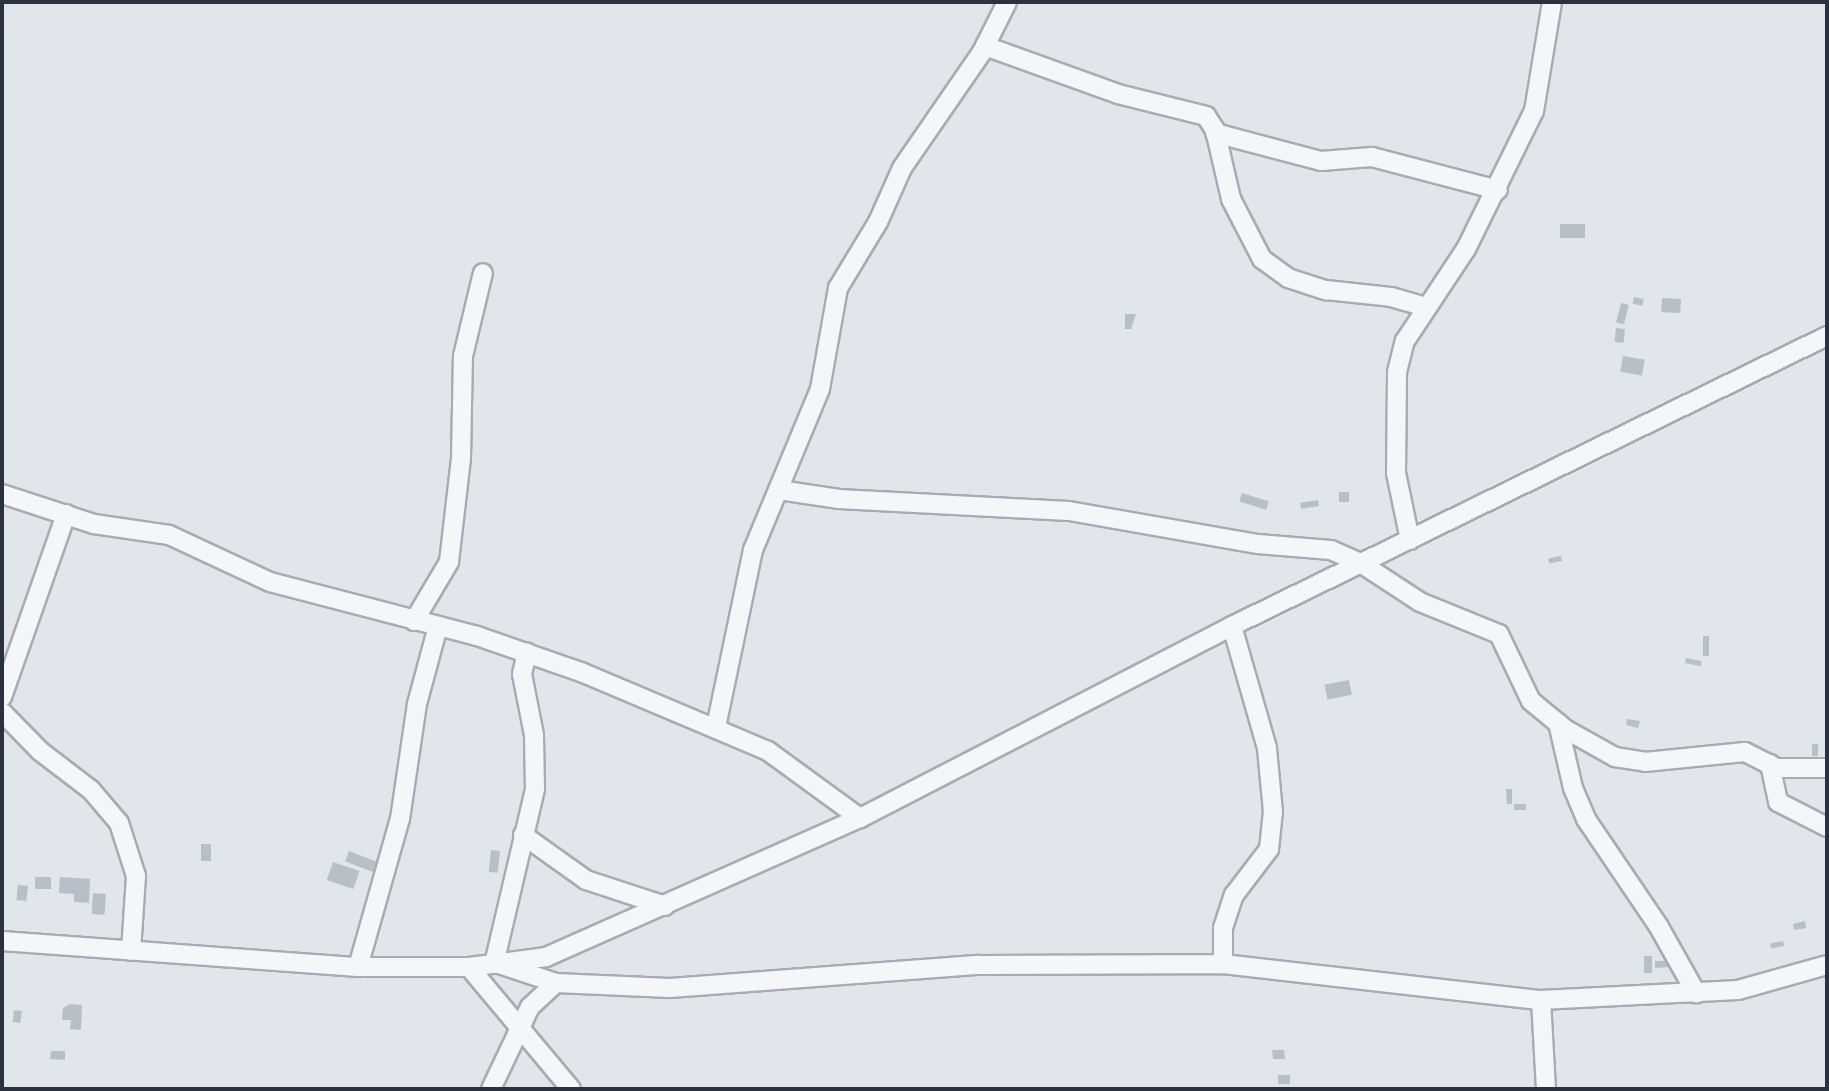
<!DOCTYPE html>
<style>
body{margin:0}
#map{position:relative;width:1829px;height:1091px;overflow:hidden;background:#e2e5ea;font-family:Overpass,sans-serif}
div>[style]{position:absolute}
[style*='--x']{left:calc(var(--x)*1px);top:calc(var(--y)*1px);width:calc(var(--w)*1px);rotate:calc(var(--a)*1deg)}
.building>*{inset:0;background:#b9bec7;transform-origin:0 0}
.roads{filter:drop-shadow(2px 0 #a7acb4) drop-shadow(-2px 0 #a7acb4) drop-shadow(0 2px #a7acb4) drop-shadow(0 -2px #a7acb4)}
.minor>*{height:18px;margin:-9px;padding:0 9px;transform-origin:9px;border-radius:9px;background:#f5f6f8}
span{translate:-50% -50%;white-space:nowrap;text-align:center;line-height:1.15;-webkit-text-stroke:6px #f2f4f8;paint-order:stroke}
.frame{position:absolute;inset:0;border:4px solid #2a3242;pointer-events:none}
</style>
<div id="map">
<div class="building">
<div style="left:1585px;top:224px;width:14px;height:25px;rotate:90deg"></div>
<div style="left:1634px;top:297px;width:10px;height:7px;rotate:11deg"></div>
<div style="left:1662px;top:298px;width:19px;height:14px;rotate:3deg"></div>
<div style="left:1621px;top:303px;width:8px;height:20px;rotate:14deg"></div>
<div style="clip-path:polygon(1125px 314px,1136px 314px,1131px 329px,1125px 329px)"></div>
<div style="left:1616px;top:328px;width:9px;height:14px;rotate:6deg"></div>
<div style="left:1623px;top:356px;width:22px;height:16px;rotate:10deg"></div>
<div style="left:1339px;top:492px;width:10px;height:10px"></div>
<div style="left:1242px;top:493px;width:28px;height:9px;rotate:17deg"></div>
<div style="left:1318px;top:500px;width:6px;height:18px;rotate:81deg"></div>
<div style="left:1561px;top:556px;width:5px;height:13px;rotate:79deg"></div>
<div style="left:1703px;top:636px;width:6px;height:20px"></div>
<div style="left:1686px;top:658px;width:16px;height:5px;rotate:11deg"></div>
<div style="left:1349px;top:680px;width:15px;height:25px;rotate:79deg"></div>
<div style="clip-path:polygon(1627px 719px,1640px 721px,1638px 728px,1626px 725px)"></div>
<div style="left:1812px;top:744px;width:6px;height:12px"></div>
<div style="clip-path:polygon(1506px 789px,1512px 789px,1512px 804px,1507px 804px)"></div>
<div style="left:1514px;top:804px;width:12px;height:6px"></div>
<div style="left:201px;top:844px;width:10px;height:17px"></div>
<div style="left:491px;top:850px;width:9px;height:22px;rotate:6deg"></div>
<div style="left:349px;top:851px;width:30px;height:11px;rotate:21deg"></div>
<div style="left:333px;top:862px;width:28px;height:19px;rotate:19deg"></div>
<div style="left:51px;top:877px;width:12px;height:16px;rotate:90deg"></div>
<div style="clip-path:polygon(60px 877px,90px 879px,89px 903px,74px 902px,74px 894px,59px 893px)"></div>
<div style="left:18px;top:885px;width:10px;height:15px;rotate:6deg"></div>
<div style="left:93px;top:893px;width:13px;height:21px;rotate:4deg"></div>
<div style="clip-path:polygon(1805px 921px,1806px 928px,1794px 930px,1793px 924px)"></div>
<div style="left:1783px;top:941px;width:5px;height:13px;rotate:79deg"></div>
<div style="left:1644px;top:956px;width:8px;height:17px"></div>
<div style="clip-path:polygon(1655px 961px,1669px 961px,1669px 967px,1655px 968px)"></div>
<div style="clip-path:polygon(70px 1004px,82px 1005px,81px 1030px,70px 1029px,71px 1020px,62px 1020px,63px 1008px)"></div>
<div style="left:14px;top:1010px;width:8px;height:12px;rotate:7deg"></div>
<div style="clip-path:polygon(1272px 1050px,1284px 1050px,1285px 1059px,1273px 1059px)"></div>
<div style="clip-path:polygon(51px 1051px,65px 1051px,65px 1060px,50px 1059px)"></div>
<div style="left:1278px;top:1075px;width:12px;height:9px"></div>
</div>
<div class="roads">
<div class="minor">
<div style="--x:985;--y:46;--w:141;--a:19.8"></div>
<div style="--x:1118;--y:94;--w:91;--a:14"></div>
<div style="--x:1206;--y:116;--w:17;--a:57"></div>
<div style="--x:1215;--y:130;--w:71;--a:76.9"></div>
<div style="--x:1231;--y:199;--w:68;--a:62.7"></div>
<div style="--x:1262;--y:259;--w:32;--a:36"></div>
<div style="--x:1288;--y:278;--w:40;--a:18"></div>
<div style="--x:1326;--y:290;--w:65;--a:6.1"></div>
<div style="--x:1391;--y:297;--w:37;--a:16"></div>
<div style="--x:1215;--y:133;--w:110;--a:14.8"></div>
<div style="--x:1321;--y:161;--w:51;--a:-4.5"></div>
<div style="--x:1372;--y:157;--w:130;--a:14.7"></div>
<div style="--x:779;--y:490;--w:61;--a:8.5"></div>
<div style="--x:839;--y:499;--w:230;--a:3"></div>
<div style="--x:1069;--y:511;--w:192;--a:9.9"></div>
<div style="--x:1258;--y:544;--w:73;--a:4.7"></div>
<div style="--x:1331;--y:550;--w:34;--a:24"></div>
<div style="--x:1362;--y:564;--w:69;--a:33.2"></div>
<div style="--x:1420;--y:602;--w:85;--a:22.1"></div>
<div style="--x:1499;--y:634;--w:74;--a:64.5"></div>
<div style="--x:1531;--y:701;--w:44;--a:39.5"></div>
<div style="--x:1565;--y:729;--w:57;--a:29.2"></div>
<div style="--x:1615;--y:757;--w:30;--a:9"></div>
<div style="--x:1645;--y:762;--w:100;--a:-5.7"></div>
<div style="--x:1745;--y:752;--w:36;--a:27"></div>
<div style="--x:1777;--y:768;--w:50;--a:0"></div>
<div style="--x:2;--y:494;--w:97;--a:18.1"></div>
<div style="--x:94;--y:524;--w:76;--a:8.3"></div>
<div style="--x:169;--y:535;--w:111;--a:25"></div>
<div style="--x:270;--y:582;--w:214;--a:14.6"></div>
<div style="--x:477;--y:636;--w:110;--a:19.1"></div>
<div style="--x:581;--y:672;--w:203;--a:22.9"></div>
<div style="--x:768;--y:751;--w:114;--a:36.1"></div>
<div style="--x:1410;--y:540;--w:68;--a:-101.8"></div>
<div style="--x:1396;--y:473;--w:101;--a:-89.4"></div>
<div style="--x:1397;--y:372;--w:32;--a:-76"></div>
<div style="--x:1405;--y:341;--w:110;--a:-56.5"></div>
<div style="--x:1466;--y:249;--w:154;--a:-63.8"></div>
<div style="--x:1534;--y:111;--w:110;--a:-80.6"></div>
<div style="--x:414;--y:621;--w:69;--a:-59.3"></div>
<div style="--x:449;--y:562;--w:105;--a:-83.4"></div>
<div style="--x:461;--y:458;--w:102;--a:-88.9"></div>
<div style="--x:463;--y:356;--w:85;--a:-76.5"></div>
<div style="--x:2;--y:697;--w:194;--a:-70.7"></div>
<div style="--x:2;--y:712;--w:54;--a:45.7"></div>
<div style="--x:40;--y:751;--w:64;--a:37.4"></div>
<div style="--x:91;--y:790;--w:43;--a:49.7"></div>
<div style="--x:119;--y:823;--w:56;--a:72.2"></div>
<div style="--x:136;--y:876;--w:75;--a:93.8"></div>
<div style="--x:1558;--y:723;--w:67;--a:77"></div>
<div style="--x:1573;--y:788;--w:34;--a:67"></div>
<div style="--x:1586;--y:819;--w:130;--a:55.9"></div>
<div style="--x:1659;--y:927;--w:76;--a:60.7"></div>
<div style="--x:716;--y:727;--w:181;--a:-78.2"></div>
<div style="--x:753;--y:550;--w:174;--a:-67.4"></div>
<div style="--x:820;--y:389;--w:103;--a:-79.9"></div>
<div style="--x:838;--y:288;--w:77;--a:-58.8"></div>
<div style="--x:878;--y:222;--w:59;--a:-66"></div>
<div style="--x:902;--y:168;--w:141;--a:-55.4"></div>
<div style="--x:982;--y:52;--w:56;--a:-63.4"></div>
<div style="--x:1770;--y:764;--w:39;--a:78"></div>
<div style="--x:1778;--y:802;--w:55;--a:27"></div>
<div style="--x:523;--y:835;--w:77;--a:35.5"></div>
<div style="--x:586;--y:880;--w:83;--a:18.2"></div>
<div style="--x:2;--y:941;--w:357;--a:4.2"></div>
<div style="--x:358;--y:967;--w:111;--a:0"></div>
<div style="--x:469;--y:967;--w:78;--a:-7.4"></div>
<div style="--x:546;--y:957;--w:343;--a:-23.9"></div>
<div style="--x:860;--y:818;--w:419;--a:-27.3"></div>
<div style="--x:1232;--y:626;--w:662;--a:-25.98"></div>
<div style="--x:494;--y:964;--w:180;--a:-76.8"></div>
<div style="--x:535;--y:789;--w:54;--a:-91.1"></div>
<div style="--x:534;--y:735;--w:62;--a:-101.1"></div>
<div style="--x:522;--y:674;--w:22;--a:-77"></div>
<div style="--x:499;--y:964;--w:60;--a:18.4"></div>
<div style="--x:556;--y:983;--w:114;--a:2.5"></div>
<div style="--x:670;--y:988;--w:310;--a:-4.3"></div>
<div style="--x:979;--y:965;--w:244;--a:-0.2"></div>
<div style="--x:1223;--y:964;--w:320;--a:6.5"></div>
<div style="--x:1541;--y:1000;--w:197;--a:-2.9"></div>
<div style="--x:1738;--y:990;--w:92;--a:-15.7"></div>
<div style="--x:1223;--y:964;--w:36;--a:-90"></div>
<div style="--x:1223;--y:928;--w:35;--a:-72"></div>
<div style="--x:1234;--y:895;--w:58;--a:-52.7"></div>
<div style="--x:1269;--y:849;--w:37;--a:-84"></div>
<div style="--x:1273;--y:812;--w:64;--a:-95.4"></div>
<div style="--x:1267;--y:748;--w:127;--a:-106"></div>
<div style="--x:358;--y:967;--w:154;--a:-74.2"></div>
<div style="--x:400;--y:819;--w:116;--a:-81.6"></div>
<div style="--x:417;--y:704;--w:81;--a:-74.9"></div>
<div style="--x:469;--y:967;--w:159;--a:50.1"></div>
<div style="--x:1541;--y:1000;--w:89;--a:86.8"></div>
<div style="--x:491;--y:1089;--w:91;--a:-64.6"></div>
<div style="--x:530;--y:1007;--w:35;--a:-43"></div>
</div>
</div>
<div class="frame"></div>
</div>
